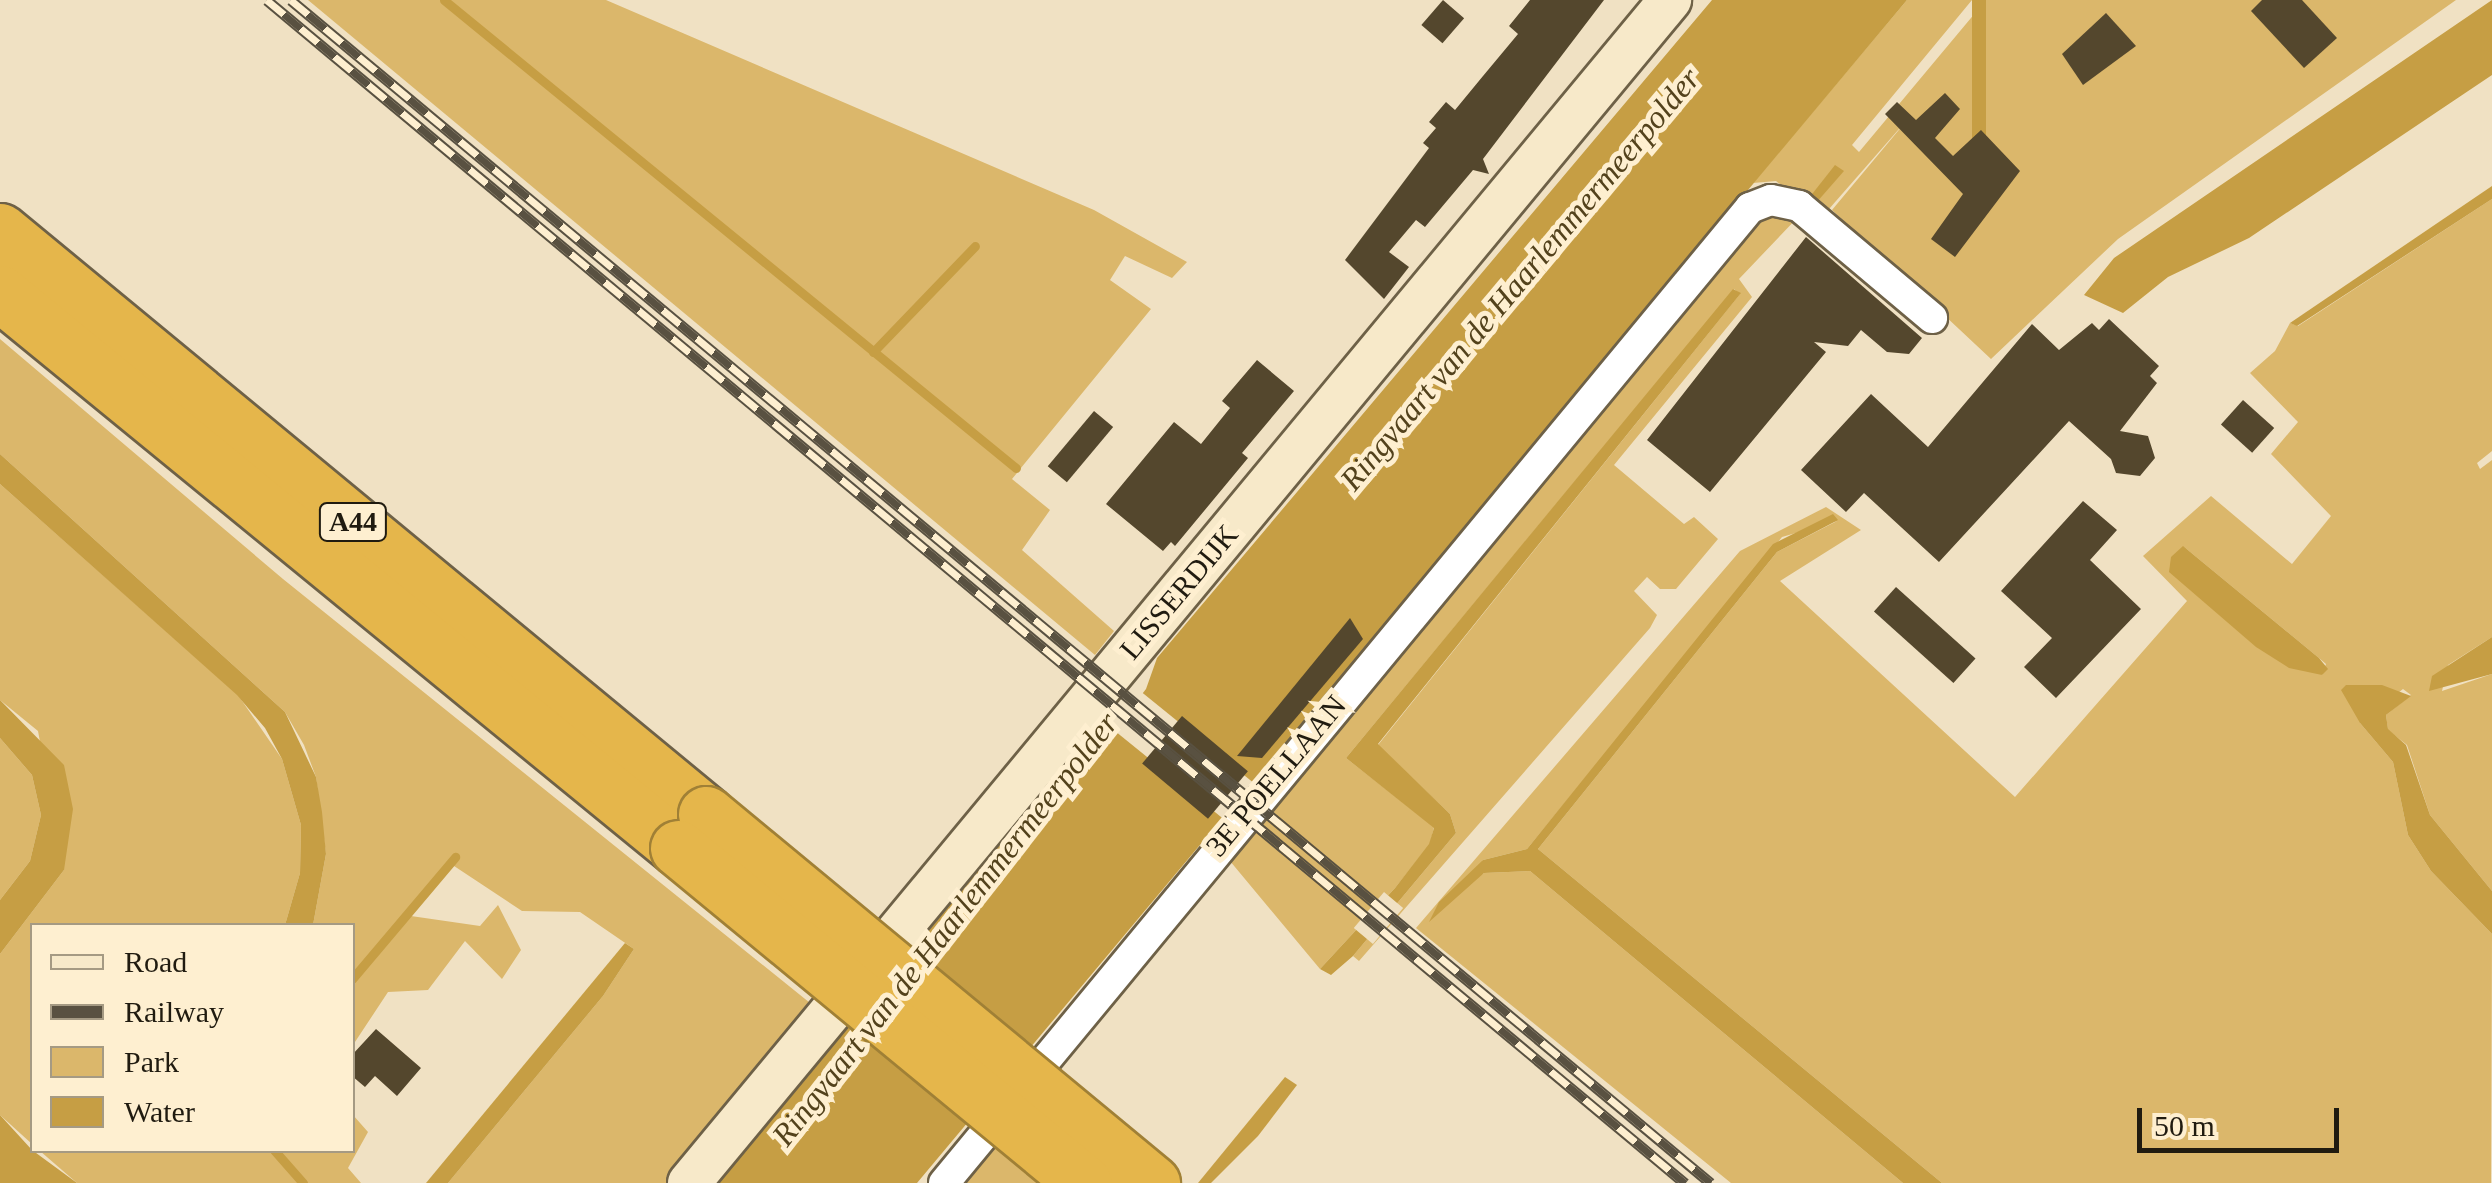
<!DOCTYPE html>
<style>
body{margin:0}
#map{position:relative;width:2492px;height:1183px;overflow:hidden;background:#f0e1c3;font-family:"Times New Roman",serif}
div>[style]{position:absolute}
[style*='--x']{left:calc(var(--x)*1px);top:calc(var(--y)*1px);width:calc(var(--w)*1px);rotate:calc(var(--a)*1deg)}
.green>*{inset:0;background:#dbb76b}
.water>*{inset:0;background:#c69e44;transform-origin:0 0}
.pier>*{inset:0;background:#f0e1c3;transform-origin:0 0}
.stream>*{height:9px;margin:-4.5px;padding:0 4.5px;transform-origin:4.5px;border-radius:4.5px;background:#c69e44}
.building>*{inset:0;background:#54472d;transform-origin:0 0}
.roads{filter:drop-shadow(2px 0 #6e6147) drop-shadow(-2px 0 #6e6147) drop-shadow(0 2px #6e6147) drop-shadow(0 -2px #6e6147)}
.street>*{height:30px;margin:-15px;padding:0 15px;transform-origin:15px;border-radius:15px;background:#fff}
.secondary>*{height:42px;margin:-21px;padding:0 21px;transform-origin:21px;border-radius:21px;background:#f7e9c9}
.highway>*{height:55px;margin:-27.5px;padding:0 27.5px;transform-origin:27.5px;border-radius:27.5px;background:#e5b64b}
.rail>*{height:11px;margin-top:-5.5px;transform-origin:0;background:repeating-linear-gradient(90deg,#feefd0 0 22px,#595141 0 44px);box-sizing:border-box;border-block:2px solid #595141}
.bridges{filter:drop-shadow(2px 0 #a08036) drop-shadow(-2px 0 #a08036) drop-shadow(0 2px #a08036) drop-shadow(0 -2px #a08036)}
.highway-bridge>*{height:55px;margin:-27.5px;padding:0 27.5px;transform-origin:27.5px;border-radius:27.5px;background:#e5b64b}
span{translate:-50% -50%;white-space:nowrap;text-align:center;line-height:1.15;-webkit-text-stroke:10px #feefd0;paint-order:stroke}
.shield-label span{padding:2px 8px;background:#feefd0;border:2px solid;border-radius:8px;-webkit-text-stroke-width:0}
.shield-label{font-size:28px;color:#201b10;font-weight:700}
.street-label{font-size:30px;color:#201b10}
.water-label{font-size:32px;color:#53421c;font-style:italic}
.legend{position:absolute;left:30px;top:923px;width:325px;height:230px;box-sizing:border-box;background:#feefd0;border:2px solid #a59a83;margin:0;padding:12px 18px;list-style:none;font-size:30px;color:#201b10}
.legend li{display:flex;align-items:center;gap:20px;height:50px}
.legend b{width:50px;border:2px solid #a59a83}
.scale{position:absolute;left:2137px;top:1108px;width:202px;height:45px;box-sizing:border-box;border:5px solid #201b10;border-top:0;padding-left:12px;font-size:30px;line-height:35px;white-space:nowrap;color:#201b10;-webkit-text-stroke:8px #feefd0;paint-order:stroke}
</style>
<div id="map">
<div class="green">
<div style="clip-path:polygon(308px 0,606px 0,1094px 210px,1187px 262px,1172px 278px,1125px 256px,1110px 280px,1151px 309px,1012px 479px,1050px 510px,1022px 550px,1114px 631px,1095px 655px)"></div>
<div style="clip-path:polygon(1907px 0,1972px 0,1852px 145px,1859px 152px,1986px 0,2456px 0,2118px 239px,1991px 359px,1832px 210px,1913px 113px,1822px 217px,1776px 181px,1753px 183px)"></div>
<div style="clip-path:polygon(evenodd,2492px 199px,2492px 451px,2477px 463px,2480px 469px,2492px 460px,2492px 637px,2448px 665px,2442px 691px,2492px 674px,2492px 891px,2430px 815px,2407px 745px,2388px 730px,2386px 715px,2411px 695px,2403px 689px,2360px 723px,2393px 762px,2408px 835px,2431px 871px,2492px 934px,2491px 1183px,1942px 1183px,1538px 849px,1777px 552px,1837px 521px,1782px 537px,1527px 849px,1483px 860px,1471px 882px,1484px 873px,1530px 871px,1903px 1183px,1731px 1183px,1416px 928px,1740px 551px,1826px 507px,1861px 530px,1780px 581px,2015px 797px,2187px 601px,2143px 556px,2211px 496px,2292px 564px,2331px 516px,2271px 454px,2298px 422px,2250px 373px,2275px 351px,2290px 323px,2298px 326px,2492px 199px,2183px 546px,2319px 658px,2326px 664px,2322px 675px,2183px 546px)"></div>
<div style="clip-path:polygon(1773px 211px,1799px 216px,1739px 279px,1752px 297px,1614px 465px,1684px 524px,1694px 517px,1718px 539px,1676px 589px,1660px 589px,1647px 577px,1634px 591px,1657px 615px,1650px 628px,1359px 961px,1353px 956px,1456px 833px,1450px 814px,1378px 745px,1740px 294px,1734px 289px,1346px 758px,1434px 827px,1430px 844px,1395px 888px,1320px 969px,1225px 855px,1742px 229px)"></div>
<div style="clip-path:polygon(0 339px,283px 579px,815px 1007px,670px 1183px,448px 1183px,603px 996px,634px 949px,580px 912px,522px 911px,448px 862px,404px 915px,480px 926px,498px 905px,521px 950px,502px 979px,465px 941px,428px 990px,388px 992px,353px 1045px,352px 926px,313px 925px,326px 854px,316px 777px,304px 745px,285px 712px,0 454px)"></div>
<div style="clip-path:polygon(0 484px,238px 695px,282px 759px,301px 825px,300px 873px,285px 925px,32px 926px,32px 1144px,0 1115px,0 954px,64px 870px,38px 731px,0 700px)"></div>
<div style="clip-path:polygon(0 738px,32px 775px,41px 815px,30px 861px,0 900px)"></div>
<div style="clip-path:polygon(353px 1115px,368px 1132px,348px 1168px,361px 1183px,77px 1183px,40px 1151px,352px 1150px)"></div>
<div style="clip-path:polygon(993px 1138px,1047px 1183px,965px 1183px,963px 1174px)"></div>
</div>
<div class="water">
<div style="clip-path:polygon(1712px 0,1907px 0,917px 1183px,718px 1183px,1081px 748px,1114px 730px,1146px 689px,1157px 658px)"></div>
<div style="left:1972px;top:0;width:14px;height:188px"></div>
<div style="clip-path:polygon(2492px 0,2492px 75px,2249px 238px,2168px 277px,2123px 313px,2084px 295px,2114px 258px)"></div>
<div style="clip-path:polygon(1835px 165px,1844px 171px,1816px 203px,1809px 198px)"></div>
<div style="clip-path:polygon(2492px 186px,2492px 199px,2297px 326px,2290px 323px)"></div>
<div style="clip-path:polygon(1733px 289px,1741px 293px,1378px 744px,1450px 814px,1456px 833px,1353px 956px,1331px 975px,1320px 969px,1395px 888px,1429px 844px,1434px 828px,1346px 758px)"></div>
<div style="clip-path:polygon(0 454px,285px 712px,316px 777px,322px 812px,326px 854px,313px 925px,285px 925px,300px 873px,301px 825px,282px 759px,265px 728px,237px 695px,0 484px)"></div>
<div style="clip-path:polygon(1833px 514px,1838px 520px,1777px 552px,1538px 849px,1942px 1183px,1903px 1183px,1530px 871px,1484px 873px,1429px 922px,1439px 902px,1483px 860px,1527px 849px,1773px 544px)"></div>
<div style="clip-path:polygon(2183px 546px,2319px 658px,2328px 669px,2322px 675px,2289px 668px,2256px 647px,2169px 572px,2171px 557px)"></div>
<div style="clip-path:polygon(2492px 637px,2492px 674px,2429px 691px,2432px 676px)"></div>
<div style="clip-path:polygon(2346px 685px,2382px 685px,2411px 696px,2386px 715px,2388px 729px,2406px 745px,2430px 815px,2492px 891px,2492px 934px,2431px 871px,2408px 835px,2393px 762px,2360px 723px,2341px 690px)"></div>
<div style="clip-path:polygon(0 700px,64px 765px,73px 809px,64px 870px,0 954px,0 900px,30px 861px,41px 815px,32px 775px,0 738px)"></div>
<div style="clip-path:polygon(625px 943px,634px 949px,603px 996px,448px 1183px,426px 1183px)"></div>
<div style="clip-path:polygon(1285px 1077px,1297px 1085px,1258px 1136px,1211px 1183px,1198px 1183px)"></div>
<div style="clip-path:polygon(0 1115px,32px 1150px,77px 1183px,0 1183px)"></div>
</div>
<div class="pier">
<div style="left:1139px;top:690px;width:150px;height:47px;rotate:39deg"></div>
<div style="left:1384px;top:892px;width:25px;height:47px;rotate:40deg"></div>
</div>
<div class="stream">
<div style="--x:444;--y:0;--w:739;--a:39.29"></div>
<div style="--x:873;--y:352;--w:147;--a:-46.1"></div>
<div style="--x:352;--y:979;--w:160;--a:-49.8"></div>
<div style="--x:274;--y:1150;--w:44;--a:48.7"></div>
</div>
<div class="building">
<div style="left:1443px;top:0;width:28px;height:33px;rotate:41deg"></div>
<div style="clip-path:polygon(1530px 0,1604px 0,1483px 159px,1489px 174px,1473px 170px,1425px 227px,1416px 220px,1389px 252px,1409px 267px,1384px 299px,1345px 260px,1429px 148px,1423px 143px,1436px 128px,1429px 122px,1446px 102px,1455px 110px,1483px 76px,1518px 34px,1509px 26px)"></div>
<div style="clip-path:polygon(2262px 0,2302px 0,2337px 38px,2304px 68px,2251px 11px)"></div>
<div style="clip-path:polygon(2106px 13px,2136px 46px,2083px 85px,2062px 54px)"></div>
<div style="clip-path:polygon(1945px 93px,1960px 109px,1935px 138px,1953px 156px,1981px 130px,2020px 171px,1955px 257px,1931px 239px,1963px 194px,1885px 114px,1897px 102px,1916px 120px)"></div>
<div style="clip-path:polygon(1806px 237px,1922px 338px,1909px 354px,1887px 352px,1861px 330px,1848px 346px,1814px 342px,1826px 352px,1710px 492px,1647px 440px)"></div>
<div style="clip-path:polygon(2109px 319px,2159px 366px,2150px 376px,2157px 383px,2120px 431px,2148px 436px,2155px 458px,2140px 476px,2116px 473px,2111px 459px,2069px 421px,1939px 562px,1864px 493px,1846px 512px,1801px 470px,1871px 394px,1928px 447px,2032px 324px,2059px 350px,2092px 323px,2099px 330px)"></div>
<div style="clip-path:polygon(1257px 360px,1294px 391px,1242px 453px,1248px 458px,1175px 546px,1171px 542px,1163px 551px,1106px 504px,1174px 422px,1201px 444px,1230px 408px,1222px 401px)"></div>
<div style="left:2243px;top:400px;width:42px;height:33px;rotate:42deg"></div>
<div style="left:1094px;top:411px;width:25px;height:72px;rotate:40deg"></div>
<div style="clip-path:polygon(2083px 501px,2117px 530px,2090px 560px,2141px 609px,2056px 698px,2024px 667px,2052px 638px,2001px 591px)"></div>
<div style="left:1896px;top:587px;width:107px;height:33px;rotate:42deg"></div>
<div style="clip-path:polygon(1350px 618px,1363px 639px,1262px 758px,1237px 756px)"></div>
<div style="left:1182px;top:716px;width:86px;height:62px;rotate:40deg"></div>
<div style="clip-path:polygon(376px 1029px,421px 1068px,397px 1096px,375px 1076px,365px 1087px,352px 1076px,352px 1055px)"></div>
</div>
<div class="roads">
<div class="street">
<div style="--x:944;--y:1183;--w:1265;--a:-50.42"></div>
<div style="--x:1750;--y:208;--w:22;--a:-21"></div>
<div style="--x:1771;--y:200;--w:29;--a:12"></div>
<div style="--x:1799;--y:206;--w:174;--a:40.1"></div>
</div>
<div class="secondary">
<div style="--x:689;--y:1183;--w:1537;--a:-50.33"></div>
</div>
<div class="highway">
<div style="--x:0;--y:231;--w:916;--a:39.55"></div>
<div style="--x:0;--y:293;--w:876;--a:39.3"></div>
</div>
</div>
<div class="rail">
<div style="--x:267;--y:0;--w:1847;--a:39.84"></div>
<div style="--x:291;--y:0;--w:1848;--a:39.8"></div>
</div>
<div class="bridges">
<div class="highway-bridge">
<div style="--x:706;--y:814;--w:579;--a:39.6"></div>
<div style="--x:678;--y:848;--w:526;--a:39.53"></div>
</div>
</div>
<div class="shield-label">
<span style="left:353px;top:522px">A44</span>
</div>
<div class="street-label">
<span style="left:1179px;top:592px;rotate:-50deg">LISSERDIJK</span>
<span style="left:1276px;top:776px;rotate:-50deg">3E POELLAAN</span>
</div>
<div class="water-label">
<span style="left:1520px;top:279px;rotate:-50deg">Ringvaart van de Haarlemmermeerpolder</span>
<span style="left:945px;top:929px;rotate:-52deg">Ringvaart van de Haarlemmermeerpolder</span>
</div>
<ul class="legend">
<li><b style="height:12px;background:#f7e9c9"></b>Road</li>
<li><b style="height:12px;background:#595141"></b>Railway</li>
<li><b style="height:28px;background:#dbb76b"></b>Park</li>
<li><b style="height:28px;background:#c69e44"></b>Water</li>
</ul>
<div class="scale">50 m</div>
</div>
